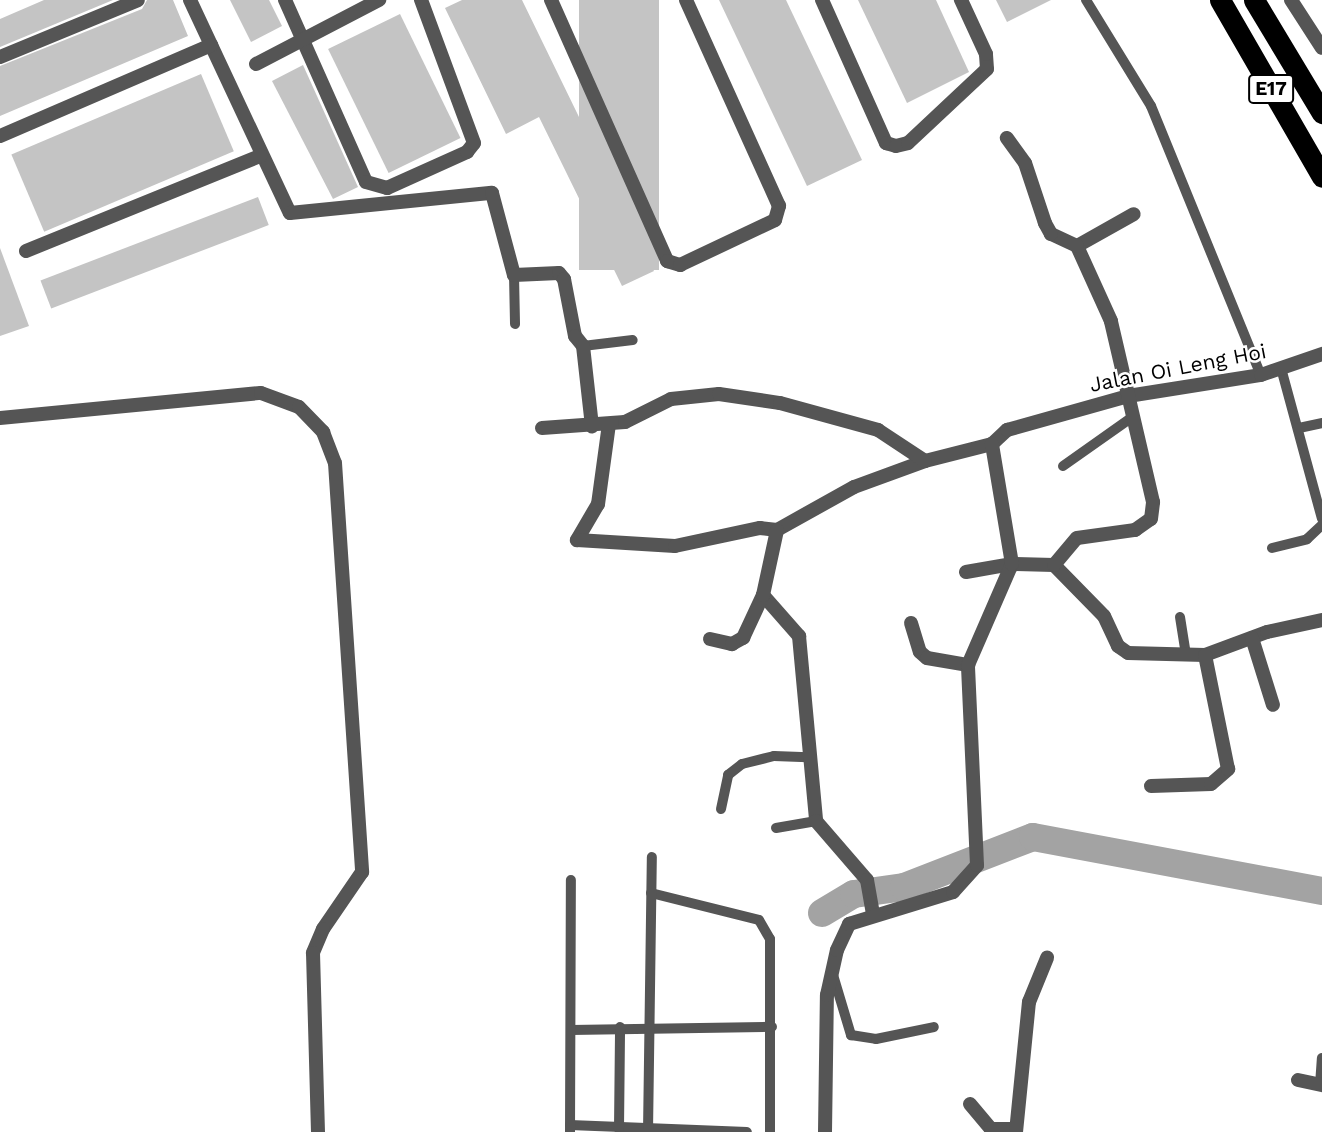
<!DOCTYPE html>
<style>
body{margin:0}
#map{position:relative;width:1322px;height:1132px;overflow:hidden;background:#fff;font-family:"Work Sans",sans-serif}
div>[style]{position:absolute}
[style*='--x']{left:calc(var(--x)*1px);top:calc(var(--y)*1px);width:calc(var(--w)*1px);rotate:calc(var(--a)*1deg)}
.river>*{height:28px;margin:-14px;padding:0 14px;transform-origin:14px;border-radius:14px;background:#a3a3a3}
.building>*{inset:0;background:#c4c4c4;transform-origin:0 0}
.service>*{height:10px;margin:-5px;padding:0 5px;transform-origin:5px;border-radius:5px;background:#555}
.minor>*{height:14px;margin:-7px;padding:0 7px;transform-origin:7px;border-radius:7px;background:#555}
.motorway>*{height:21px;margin:-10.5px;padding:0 10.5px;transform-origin:10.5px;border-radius:10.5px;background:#000}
span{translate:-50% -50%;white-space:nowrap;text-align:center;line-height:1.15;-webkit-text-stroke:5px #fff;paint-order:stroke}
.shield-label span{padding:2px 5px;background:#fff;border:2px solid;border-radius:5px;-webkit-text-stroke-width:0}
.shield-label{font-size:19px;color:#000;font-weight:700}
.street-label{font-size:21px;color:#000}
</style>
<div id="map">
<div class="river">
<div style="--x:822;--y:913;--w:37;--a:-31"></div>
<div style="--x:854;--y:894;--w:50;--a:-8"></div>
<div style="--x:904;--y:887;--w:138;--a:-21.2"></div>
<div style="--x:1033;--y:837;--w:294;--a:10.6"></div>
</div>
<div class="building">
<div style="clip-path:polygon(44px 0,113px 0,0 47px,0 19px)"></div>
<div style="clip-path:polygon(147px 0,173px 0,188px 36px,0 116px,0 66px,142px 9px)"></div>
<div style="clip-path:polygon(230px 0,269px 0,282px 26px,251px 42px)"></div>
<div style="clip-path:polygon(462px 0,522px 0,654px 271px,622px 286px,539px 117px,506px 134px,445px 8px)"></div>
<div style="left:579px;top:0;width:80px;height:270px"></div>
<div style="clip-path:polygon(719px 0,786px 0,862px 160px,807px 186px)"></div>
<div style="clip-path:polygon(858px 0,936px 0,969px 72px,907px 103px)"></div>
<div style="clip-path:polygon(996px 0,1051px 0,1007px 22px)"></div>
<div style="left:400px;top:14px;width:138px;height:80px;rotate:64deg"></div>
<div style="clip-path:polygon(303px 65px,358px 187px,333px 199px,272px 81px)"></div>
<div style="left:201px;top:74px;width:84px;height:206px;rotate:67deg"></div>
<div style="left:258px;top:197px;width:30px;height:233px;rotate:69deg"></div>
<div style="clip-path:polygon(0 248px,29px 326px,0 336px)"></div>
</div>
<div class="service">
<div style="--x:1086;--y:0;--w:124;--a:58.5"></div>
<div style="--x:1151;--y:106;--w:291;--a:67.8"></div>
<div style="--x:514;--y:275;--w:49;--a:88.8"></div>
<div style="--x:583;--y:346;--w:50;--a:-6.8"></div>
<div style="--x:1281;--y:368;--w:156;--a:74.8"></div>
<div style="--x:1299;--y:428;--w:24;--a:-12"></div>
<div style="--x:1063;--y:466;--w:83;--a:-35.2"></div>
<div style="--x:1272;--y:548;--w:36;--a:-14"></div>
<div style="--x:1307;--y:539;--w:21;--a:-43"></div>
<div style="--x:1180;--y:617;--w:39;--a:81"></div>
<div style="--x:721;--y:809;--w:35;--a:-78"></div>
<div style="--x:728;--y:775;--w:18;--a:-38"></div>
<div style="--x:742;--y:764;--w:33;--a:-14"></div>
<div style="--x:774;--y:756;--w:34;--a:2"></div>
<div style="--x:776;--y:828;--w:41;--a:-9.9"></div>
<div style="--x:651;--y:893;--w:111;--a:14"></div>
<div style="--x:759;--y:920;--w:22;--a:60"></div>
<div style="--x:770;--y:939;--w:193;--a:90"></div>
<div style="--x:833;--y:975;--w:63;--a:73.3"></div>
<div style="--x:851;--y:1035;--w:25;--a:9"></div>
<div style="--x:876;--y:1039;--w:59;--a:-11.7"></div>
<div style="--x:571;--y:1030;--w:201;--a:-0.9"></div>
<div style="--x:1320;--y:1085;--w:27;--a:-86"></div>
<div style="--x:570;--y:1125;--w:177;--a:2.3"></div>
<div style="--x:619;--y:1129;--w:102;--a:-89.4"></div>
<div style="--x:570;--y:1132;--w:252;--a:-89.8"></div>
<div style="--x:648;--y:1132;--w:275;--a:-89.2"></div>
</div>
<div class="minor">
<div style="--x:190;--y:0;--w:235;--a:64.9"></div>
<div style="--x:290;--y:213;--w:203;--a:-5.7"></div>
<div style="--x:492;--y:193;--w:85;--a:75"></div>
<div style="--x:514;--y:275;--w:45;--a:-2.5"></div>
<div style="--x:559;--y:273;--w:8;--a:50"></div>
<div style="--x:564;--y:279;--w:58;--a:79.1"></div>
<div style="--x:575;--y:336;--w:13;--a:51"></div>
<div style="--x:583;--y:346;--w:81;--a:83.6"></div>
<div style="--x:285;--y:0;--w:199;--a:66"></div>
<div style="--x:366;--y:182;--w:22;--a:16"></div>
<div style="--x:387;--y:188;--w:88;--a:-24.2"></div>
<div style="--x:467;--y:152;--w:11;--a:-52"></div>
<div style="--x:474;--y:143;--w:153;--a:-110.3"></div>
<div style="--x:551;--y:0;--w:286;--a:66"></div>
<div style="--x:667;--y:261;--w:14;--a:17"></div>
<div style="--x:680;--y:265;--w:105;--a:-25.3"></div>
<div style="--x:775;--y:220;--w:15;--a:-74"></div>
<div style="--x:779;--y:206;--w:226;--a:-114.3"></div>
<div style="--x:822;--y:0;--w:157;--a:65.9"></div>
<div style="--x:886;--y:143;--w:10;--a:17"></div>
<div style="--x:896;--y:146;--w:12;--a:-14"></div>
<div style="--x:908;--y:143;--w:108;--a:-43.1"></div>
<div style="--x:987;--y:69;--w:15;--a:-94"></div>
<div style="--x:986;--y:54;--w:60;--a:-114.8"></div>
<div style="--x:1291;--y:0;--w:57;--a:57.1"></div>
<div style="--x:0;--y:57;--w:149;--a:-22.4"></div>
<div style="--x:256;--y:64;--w:139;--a:-27.5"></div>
<div style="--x:0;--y:136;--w:230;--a:-23.3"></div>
<div style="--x:1077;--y:246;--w:65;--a:-29.3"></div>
<div style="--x:26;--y:251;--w:253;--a:-22.1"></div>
<div style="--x:0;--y:418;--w:262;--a:-5.5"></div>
<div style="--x:261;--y:393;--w:40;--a:20.2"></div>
<div style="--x:299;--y:407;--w:35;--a:46"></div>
<div style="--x:323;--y:432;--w:33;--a:69"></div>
<div style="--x:335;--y:463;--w:410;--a:86.2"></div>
<div style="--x:362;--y:872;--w:69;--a:124.4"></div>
<div style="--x:323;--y:929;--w:26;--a:113"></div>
<div style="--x:313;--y:953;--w:179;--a:88.4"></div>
<div style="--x:609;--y:424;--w:81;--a:97.8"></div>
<div style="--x:598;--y:504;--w:42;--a:120.3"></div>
<div style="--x:577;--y:540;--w:98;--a:3.5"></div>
<div style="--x:675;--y:546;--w:87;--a:-12"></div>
<div style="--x:760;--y:528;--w:17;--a:7"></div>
<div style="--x:777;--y:530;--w:88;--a:-29.2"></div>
<div style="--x:854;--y:487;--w:76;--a:-20.1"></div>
<div style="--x:925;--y:461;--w:69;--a:-14.2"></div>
<div style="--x:992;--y:444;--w:21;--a:-43"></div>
<div style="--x:1007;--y:430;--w:126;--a:-15.7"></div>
<div style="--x:1128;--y:396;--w:135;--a:-9"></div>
<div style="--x:1261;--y:375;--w:65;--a:-19"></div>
<div style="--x:542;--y:428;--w:83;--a:-4.1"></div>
<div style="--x:625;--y:422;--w:51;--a:-26.6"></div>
<div style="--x:671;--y:399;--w:48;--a:-5.9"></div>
<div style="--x:719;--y:394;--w:62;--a:8.4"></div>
<div style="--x:780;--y:403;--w:102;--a:15.4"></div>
<div style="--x:878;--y:430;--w:56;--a:33.4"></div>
<div style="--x:1054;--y:565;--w:71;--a:45.6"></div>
<div style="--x:1104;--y:616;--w:33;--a:65"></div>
<div style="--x:1118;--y:646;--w:12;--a:35"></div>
<div style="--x:1128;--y:653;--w:77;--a:1.5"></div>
<div style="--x:1205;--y:655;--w:66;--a:-20.4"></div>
<div style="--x:1267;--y:632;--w:56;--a:-12.3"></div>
<div style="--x:966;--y:572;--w:47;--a:-9.9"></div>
<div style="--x:1012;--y:564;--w:42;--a:1.4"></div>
<div style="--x:1054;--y:565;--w:35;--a:-50"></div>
<div style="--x:1077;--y:538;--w:59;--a:-7.9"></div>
<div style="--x:1135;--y:530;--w:19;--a:-35"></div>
<div style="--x:1151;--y:519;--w:17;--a:-83"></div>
<div style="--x:1153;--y:502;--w:186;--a:-103.1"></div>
<div style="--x:1111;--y:321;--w:82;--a:-114.4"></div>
<div style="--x:1077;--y:246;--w:29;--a:-155"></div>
<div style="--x:1051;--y:234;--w:13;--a:-119"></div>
<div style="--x:1045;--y:223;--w:63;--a:-108.4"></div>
<div style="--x:1025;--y:163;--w:31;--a:-126"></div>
<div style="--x:763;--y:595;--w:55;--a:48.7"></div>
<div style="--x:799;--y:636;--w:186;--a:84.7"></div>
<div style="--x:816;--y:821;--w:78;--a:49.2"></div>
<div style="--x:867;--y:880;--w:34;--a:80"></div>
<div style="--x:911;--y:623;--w:30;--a:73"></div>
<div style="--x:920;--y:652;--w:9;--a:41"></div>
<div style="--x:927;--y:658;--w:42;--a:9.7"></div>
<div style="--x:1252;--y:638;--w:70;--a:72.6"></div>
<div style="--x:710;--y:639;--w:23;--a:13"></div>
<div style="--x:732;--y:644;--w:13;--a:-29"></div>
<div style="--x:743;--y:638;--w:47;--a:-65.1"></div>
<div style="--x:763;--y:595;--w:66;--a:-77.8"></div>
<div style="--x:1151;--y:786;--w:60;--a:-1.9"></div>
<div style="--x:1211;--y:784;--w:23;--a:-41"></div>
<div style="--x:1228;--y:769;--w:116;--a:-101.4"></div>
<div style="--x:1298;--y:1080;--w:25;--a:12"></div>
<div style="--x:970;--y:1104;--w:33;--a:50"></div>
<div style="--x:991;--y:1129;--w:25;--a:0"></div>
<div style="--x:825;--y:1132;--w:137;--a:-89.2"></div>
<div style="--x:827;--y:995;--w:46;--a:-77.5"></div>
<div style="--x:837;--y:950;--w:29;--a:-65"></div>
<div style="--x:849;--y:924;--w:109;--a:-17.1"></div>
<div style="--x:953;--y:892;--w:36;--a:-48"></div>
<div style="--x:977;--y:865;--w:200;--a:-92.6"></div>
<div style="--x:968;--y:665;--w:110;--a:-66.5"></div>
<div style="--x:1012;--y:564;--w:122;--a:-99.5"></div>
<div style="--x:1016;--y:1132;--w:131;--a:-84.3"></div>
<div style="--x:1029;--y:1002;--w:48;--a:-67.8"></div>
</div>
<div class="motorway">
<div style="--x:1220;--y:0;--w:204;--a:60"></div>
<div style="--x:1254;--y:0;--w:132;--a:59"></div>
</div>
<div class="shield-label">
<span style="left:1271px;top:89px">E17</span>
</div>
<div class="street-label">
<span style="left:1178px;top:368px;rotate:-11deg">Jalan Oi Leng Hoi</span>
</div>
</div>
